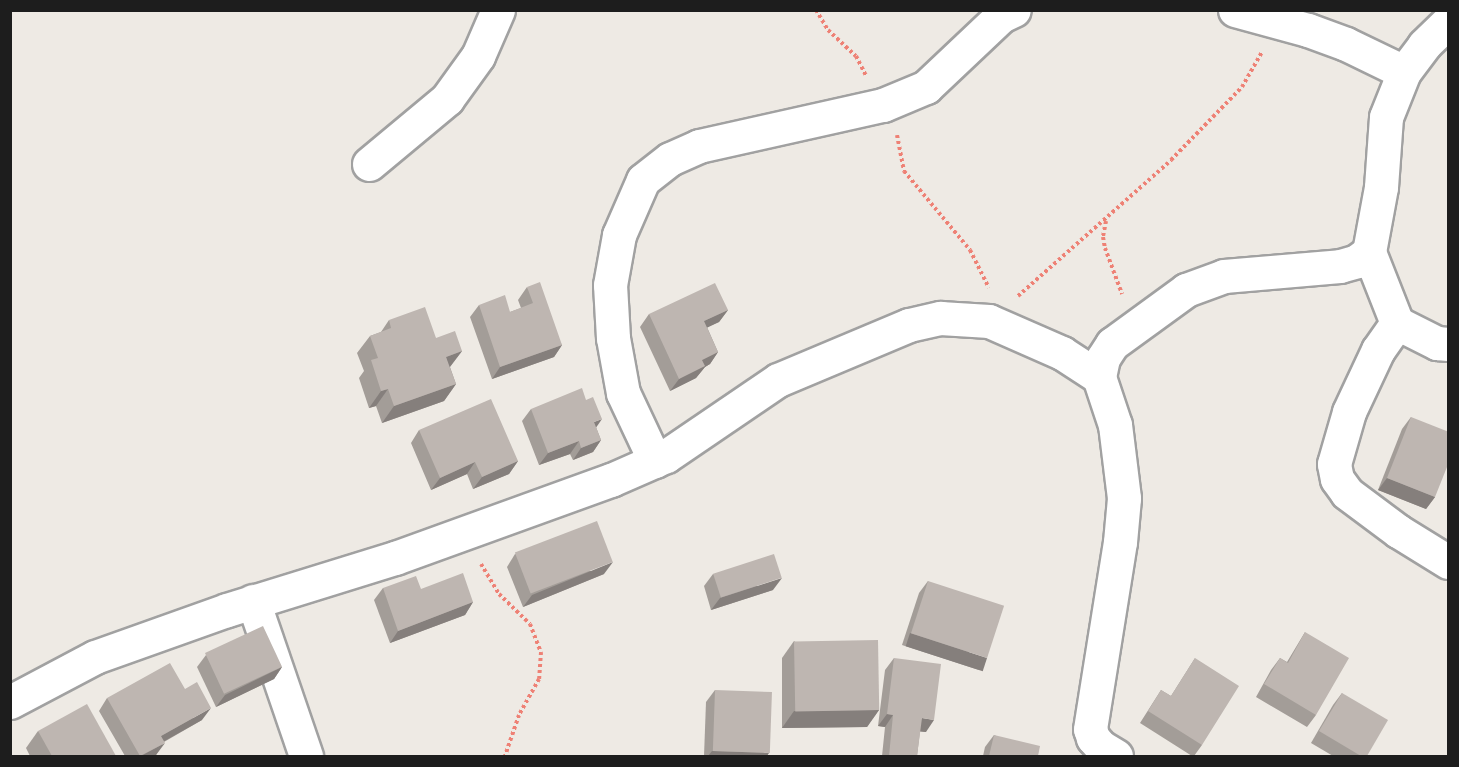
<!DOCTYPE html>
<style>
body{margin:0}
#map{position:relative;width:1459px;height:767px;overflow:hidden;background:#eeeae4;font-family:Inter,sans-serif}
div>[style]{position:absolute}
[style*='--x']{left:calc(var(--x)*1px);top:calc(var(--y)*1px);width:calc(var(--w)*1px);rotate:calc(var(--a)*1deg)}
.path>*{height:4px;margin-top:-2px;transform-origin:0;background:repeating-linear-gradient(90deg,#ee8175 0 3px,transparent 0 6px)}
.roads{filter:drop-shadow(2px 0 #a1a1a1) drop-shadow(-2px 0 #a1a1a1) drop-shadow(0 2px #a1a1a1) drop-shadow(0 -2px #a1a1a1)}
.minor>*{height:33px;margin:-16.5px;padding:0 16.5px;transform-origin:16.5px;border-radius:16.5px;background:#fff}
.wall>*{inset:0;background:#a39d98}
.shaded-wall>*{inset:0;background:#857f7c;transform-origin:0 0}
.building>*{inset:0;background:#beb6b1;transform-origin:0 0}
span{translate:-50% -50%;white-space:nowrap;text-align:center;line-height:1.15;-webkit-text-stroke:5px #fff;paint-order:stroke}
.frame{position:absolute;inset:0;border:12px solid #1d1d1d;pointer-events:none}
</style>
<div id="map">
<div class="path">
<div style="--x:816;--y:10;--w:23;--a:59"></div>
<div style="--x:828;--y:30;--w:38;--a:43"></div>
<div style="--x:856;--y:56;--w:22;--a:63"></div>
<div style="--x:897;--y:135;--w:37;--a:79"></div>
<div style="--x:904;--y:171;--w:103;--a:50.1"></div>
<div style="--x:970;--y:250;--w:42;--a:63.4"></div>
<div style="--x:1106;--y:221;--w:16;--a:101"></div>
<div style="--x:1103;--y:237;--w:11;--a:80"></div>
<div style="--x:1105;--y:248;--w:49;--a:69.7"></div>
<div style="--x:1018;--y:296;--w:205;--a:-41.6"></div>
<div style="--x:1171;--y:160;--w:102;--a:-45.8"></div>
<div style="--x:1242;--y:87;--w:40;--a:-60.3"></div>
<div style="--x:481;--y:564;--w:35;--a:59"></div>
<div style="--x:499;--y:594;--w:43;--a:44.1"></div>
<div style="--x:530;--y:624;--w:30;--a:69"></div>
<div style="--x:541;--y:652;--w:27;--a:94"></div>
<div style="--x:539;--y:679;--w:41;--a:119.1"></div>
<div style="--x:519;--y:715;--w:43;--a:108.9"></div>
</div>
<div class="roads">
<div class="minor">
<div style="--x:1235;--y:10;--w:76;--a:15.3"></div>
<div style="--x:1308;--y:30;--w:40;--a:20.2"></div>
<div style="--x:1346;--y:44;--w:64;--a:25.8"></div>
<div style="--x:369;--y:164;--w:102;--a:-39.8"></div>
<div style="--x:447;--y:99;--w:53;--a:-54.2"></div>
<div style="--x:478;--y:56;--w:50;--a:-66.5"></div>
<div style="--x:1369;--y:252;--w:76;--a:68.5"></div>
<div style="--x:1397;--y:323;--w:45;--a:26.6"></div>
<div style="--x:1437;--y:343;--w:11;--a:5"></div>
<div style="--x:1397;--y:323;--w:33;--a:125"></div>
<div style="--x:1378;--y:350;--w:68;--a:115.1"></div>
<div style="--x:1349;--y:412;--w:54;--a:106.1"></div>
<div style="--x:1334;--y:464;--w:15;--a:79"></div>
<div style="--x:1337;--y:479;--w:17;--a:54"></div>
<div style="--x:1347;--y:493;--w:64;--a:36.7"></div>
<div style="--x:1398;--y:531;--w:59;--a:31.8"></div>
<div style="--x:655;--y:461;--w:75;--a:-115.2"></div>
<div style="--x:623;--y:393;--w:56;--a:-100.3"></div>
<div style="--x:613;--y:338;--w:53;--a:-93.2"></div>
<div style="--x:610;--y:285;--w:51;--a:-79.8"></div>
<div style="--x:619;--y:235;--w:60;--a:-66.4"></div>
<div style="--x:643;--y:180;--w:34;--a:-38"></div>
<div style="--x:670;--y:159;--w:32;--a:-24"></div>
<div style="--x:699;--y:146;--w:189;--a:-12.6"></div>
<div style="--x:883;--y:105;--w:47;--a:-22.7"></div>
<div style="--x:926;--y:87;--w:103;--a:-43.4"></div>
<div style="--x:1001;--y:16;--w:14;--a:-25"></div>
<div style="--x:253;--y:601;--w:164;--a:71.1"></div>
<div style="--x:10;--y:702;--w:96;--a:-27.9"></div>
<div style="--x:95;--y:657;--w:140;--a:-19.6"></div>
<div style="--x:227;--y:610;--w:176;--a:-17.2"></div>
<div style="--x:395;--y:558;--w:230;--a:-19.9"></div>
<div style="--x:611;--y:480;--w:60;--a:-23.6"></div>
<div style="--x:666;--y:456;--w:135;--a:-34.2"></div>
<div style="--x:778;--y:380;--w:142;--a:-22.8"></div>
<div style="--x:909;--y:325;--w:32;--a:-13"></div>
<div style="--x:940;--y:318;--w:49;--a:3.5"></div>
<div style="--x:989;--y:321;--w:80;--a:23.7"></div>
<div style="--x:1062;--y:353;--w:44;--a:33"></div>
<div style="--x:1116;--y:756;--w:17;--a:-149"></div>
<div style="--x:1101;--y:747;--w:12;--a:-132"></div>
<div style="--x:1093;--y:738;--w:9;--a:-108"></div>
<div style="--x:1090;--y:729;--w:189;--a:-80.9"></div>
<div style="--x:1120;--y:542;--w:44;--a:-84.8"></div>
<div style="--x:1124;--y:498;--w:74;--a:-97"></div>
<div style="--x:1115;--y:425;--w:51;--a:-108.4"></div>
<div style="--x:1099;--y:377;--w:19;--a:-78"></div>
<div style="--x:1103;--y:358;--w:17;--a:-57"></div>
<div style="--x:1112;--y:344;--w:92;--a:-36.1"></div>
<div style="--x:1186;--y:290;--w:40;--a:-20.2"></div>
<div style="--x:1224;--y:276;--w:116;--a:-4.9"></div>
<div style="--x:1340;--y:266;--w:18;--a:-16"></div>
<div style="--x:1357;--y:261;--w:15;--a:-37"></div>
<div style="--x:1369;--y:252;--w:66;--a:-79.5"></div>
<div style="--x:1381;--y:187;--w:70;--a:-85.9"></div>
<div style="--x:1386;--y:117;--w:48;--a:-68.2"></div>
<div style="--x:1404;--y:72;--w:34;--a:-53"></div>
<div style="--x:1424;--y:45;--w:33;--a:-44"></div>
</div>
</div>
<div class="wall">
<div style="clip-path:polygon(527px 287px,562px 345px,554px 357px,492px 379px,470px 317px,479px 305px,510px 312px,521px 308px,518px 300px)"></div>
<div style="clip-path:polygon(728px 310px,719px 322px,707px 327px,718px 352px,710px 364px,705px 367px,696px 378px,670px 391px,640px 327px,649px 314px)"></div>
<div style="clip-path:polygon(389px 320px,436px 338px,462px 351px,450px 367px,456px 384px,444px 401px,382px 423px,376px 406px,369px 408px,359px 378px,364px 371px,357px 353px,370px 336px,381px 332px)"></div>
<div style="clip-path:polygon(531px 409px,596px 427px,601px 440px,593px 452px,573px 460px,570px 454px,539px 465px,522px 421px)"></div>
<div style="clip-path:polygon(1411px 417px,1435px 497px,1426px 509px,1378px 490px,1402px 429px)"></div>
<div style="clip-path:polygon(419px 430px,518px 461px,509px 474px,473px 489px,467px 474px,431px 490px,411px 443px)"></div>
<div style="clip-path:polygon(515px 554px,604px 574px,523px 607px,507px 567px)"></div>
<div style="clip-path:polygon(713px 574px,773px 590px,711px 610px,704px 586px)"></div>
<div style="clip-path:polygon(928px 581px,979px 670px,902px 645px,919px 593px)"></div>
<div style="clip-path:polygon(383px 588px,421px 589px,473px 602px,465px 615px,390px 643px,374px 600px)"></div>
<div style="clip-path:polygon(1305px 632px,1316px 715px,1307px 727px,1256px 697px,1271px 670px,1280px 658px,1287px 662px)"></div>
<div style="clip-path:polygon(794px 641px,879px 710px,867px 727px,782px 728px,782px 658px)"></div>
<div style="clip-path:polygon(206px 655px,282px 667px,274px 679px,216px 707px,197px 667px)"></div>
<div style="clip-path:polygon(894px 658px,926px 732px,920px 731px,917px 756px,882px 756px,885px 727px,878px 726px,885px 670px)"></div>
<div style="clip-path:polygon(1195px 658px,1202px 745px,1194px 756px,1192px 756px,1140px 723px,1161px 690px,1171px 696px)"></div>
<div style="clip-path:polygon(715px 690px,767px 756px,704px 756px,706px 702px)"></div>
<div style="clip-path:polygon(1342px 693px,1367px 756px,1333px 756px,1311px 743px,1333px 705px)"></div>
<div style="clip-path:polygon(107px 698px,202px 720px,164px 742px,156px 755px,155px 756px,125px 756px,99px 711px)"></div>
<div style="clip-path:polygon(38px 731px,116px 756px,30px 756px,26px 748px)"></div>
<div style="clip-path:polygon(994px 735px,1038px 756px,983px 756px,985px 747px)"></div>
</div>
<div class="shaded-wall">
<div style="clip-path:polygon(728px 310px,719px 322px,696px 333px,704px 321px)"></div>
<div style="clip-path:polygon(562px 345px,554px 357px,492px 379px,500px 367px)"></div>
<div style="clip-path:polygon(462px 351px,449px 368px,446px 357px)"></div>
<div style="clip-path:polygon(718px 352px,710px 364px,705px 367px,696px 378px,670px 391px,679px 379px,702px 360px)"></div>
<div style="clip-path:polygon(456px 384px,444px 401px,382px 423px,394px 406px)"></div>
<div style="clip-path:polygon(388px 389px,376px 406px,369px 408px,381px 391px)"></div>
<div style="clip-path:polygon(602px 419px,593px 432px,594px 422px)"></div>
<div style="clip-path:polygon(601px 440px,593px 452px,573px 460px,581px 448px)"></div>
<div style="clip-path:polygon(579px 441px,570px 454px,539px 465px,548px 453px)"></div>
<div style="clip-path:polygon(518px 461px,509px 474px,473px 489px,482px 477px)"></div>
<div style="clip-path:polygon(475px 462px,467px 474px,431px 490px,440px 478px)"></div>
<div style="clip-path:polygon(1387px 478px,1435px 497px,1426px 509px,1378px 490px)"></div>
<div style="clip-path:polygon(613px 562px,604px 574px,523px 607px,532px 595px)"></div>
<div style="clip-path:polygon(782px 578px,773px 590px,711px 610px,720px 598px)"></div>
<div style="clip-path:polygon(473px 602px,465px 615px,390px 643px,398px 631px)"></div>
<div style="left:910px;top:633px;width:81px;height:14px;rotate:18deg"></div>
<div style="clip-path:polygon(282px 667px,274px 679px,216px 707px,225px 695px)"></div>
<div style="clip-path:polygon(211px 708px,202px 720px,152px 748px,161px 736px)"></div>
<div style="clip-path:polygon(879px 710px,867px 727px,782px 728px,794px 711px)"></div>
<div style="clip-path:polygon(887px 714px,893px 715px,885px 727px,878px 726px)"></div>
<div style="clip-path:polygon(922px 718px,934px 720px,926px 732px,913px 731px)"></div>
<div style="clip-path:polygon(165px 743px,156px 755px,155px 756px,141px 756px)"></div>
<div style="clip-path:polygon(712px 751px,769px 753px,767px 756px,708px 756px)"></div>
</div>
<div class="building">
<div style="clip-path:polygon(540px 282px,562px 345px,500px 367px,479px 305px,505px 295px,510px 312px,533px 303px,527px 287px)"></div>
<div style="clip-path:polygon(715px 283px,728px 310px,704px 321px,718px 352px,702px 360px,705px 366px,679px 379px,649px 314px)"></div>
<div style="clip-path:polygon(425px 307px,436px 338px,455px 331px,462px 351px,446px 357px,456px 384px,394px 406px,388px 389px,381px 391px,371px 360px,378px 358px,370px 336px,391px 328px,389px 320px)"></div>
<div style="clip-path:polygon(582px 388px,586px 400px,593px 397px,602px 419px,594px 422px,601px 440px,581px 448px,579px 441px,548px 453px,531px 409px)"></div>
<div style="clip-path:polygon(491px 399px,518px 461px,482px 477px,475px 462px,440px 478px,419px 430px)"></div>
<div style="clip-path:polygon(1411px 417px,1449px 432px,1449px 462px,1435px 497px,1387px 478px)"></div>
<div style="left:597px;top:521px;width:44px;height:88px;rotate:69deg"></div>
<div style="left:774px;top:554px;width:25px;height:64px;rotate:72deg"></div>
<div style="clip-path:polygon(463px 573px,473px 602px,398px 631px,383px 588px,416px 576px,421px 589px)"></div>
<div style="left:928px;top:581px;width:80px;height:55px;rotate:18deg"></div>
<div style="left:263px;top:626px;width:45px;height:64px;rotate:65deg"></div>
<div style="clip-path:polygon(1305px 632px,1349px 658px,1316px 715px,1264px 684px,1280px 658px,1288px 663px)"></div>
<div style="left:878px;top:640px;width:70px;height:84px;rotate:89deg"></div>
<div style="clip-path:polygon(894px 658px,941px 664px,934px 720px,922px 718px,917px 756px,889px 756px,893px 715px,887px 714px)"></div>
<div style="clip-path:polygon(1195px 658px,1239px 686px,1202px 745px,1148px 711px,1161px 690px,1171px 696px)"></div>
<div style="clip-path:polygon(170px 663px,185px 689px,197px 682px,211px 708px,161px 736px,165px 743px,140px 756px,107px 698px)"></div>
<div style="left:715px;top:690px;width:57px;height:61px;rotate:2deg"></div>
<div style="clip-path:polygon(1342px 693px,1388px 720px,1367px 756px,1361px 756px,1319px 731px)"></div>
<div style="clip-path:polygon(87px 704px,116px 756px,52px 756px,38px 731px)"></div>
<div style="clip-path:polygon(994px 735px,1040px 746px,1038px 756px,989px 756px)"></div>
</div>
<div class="frame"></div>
</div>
